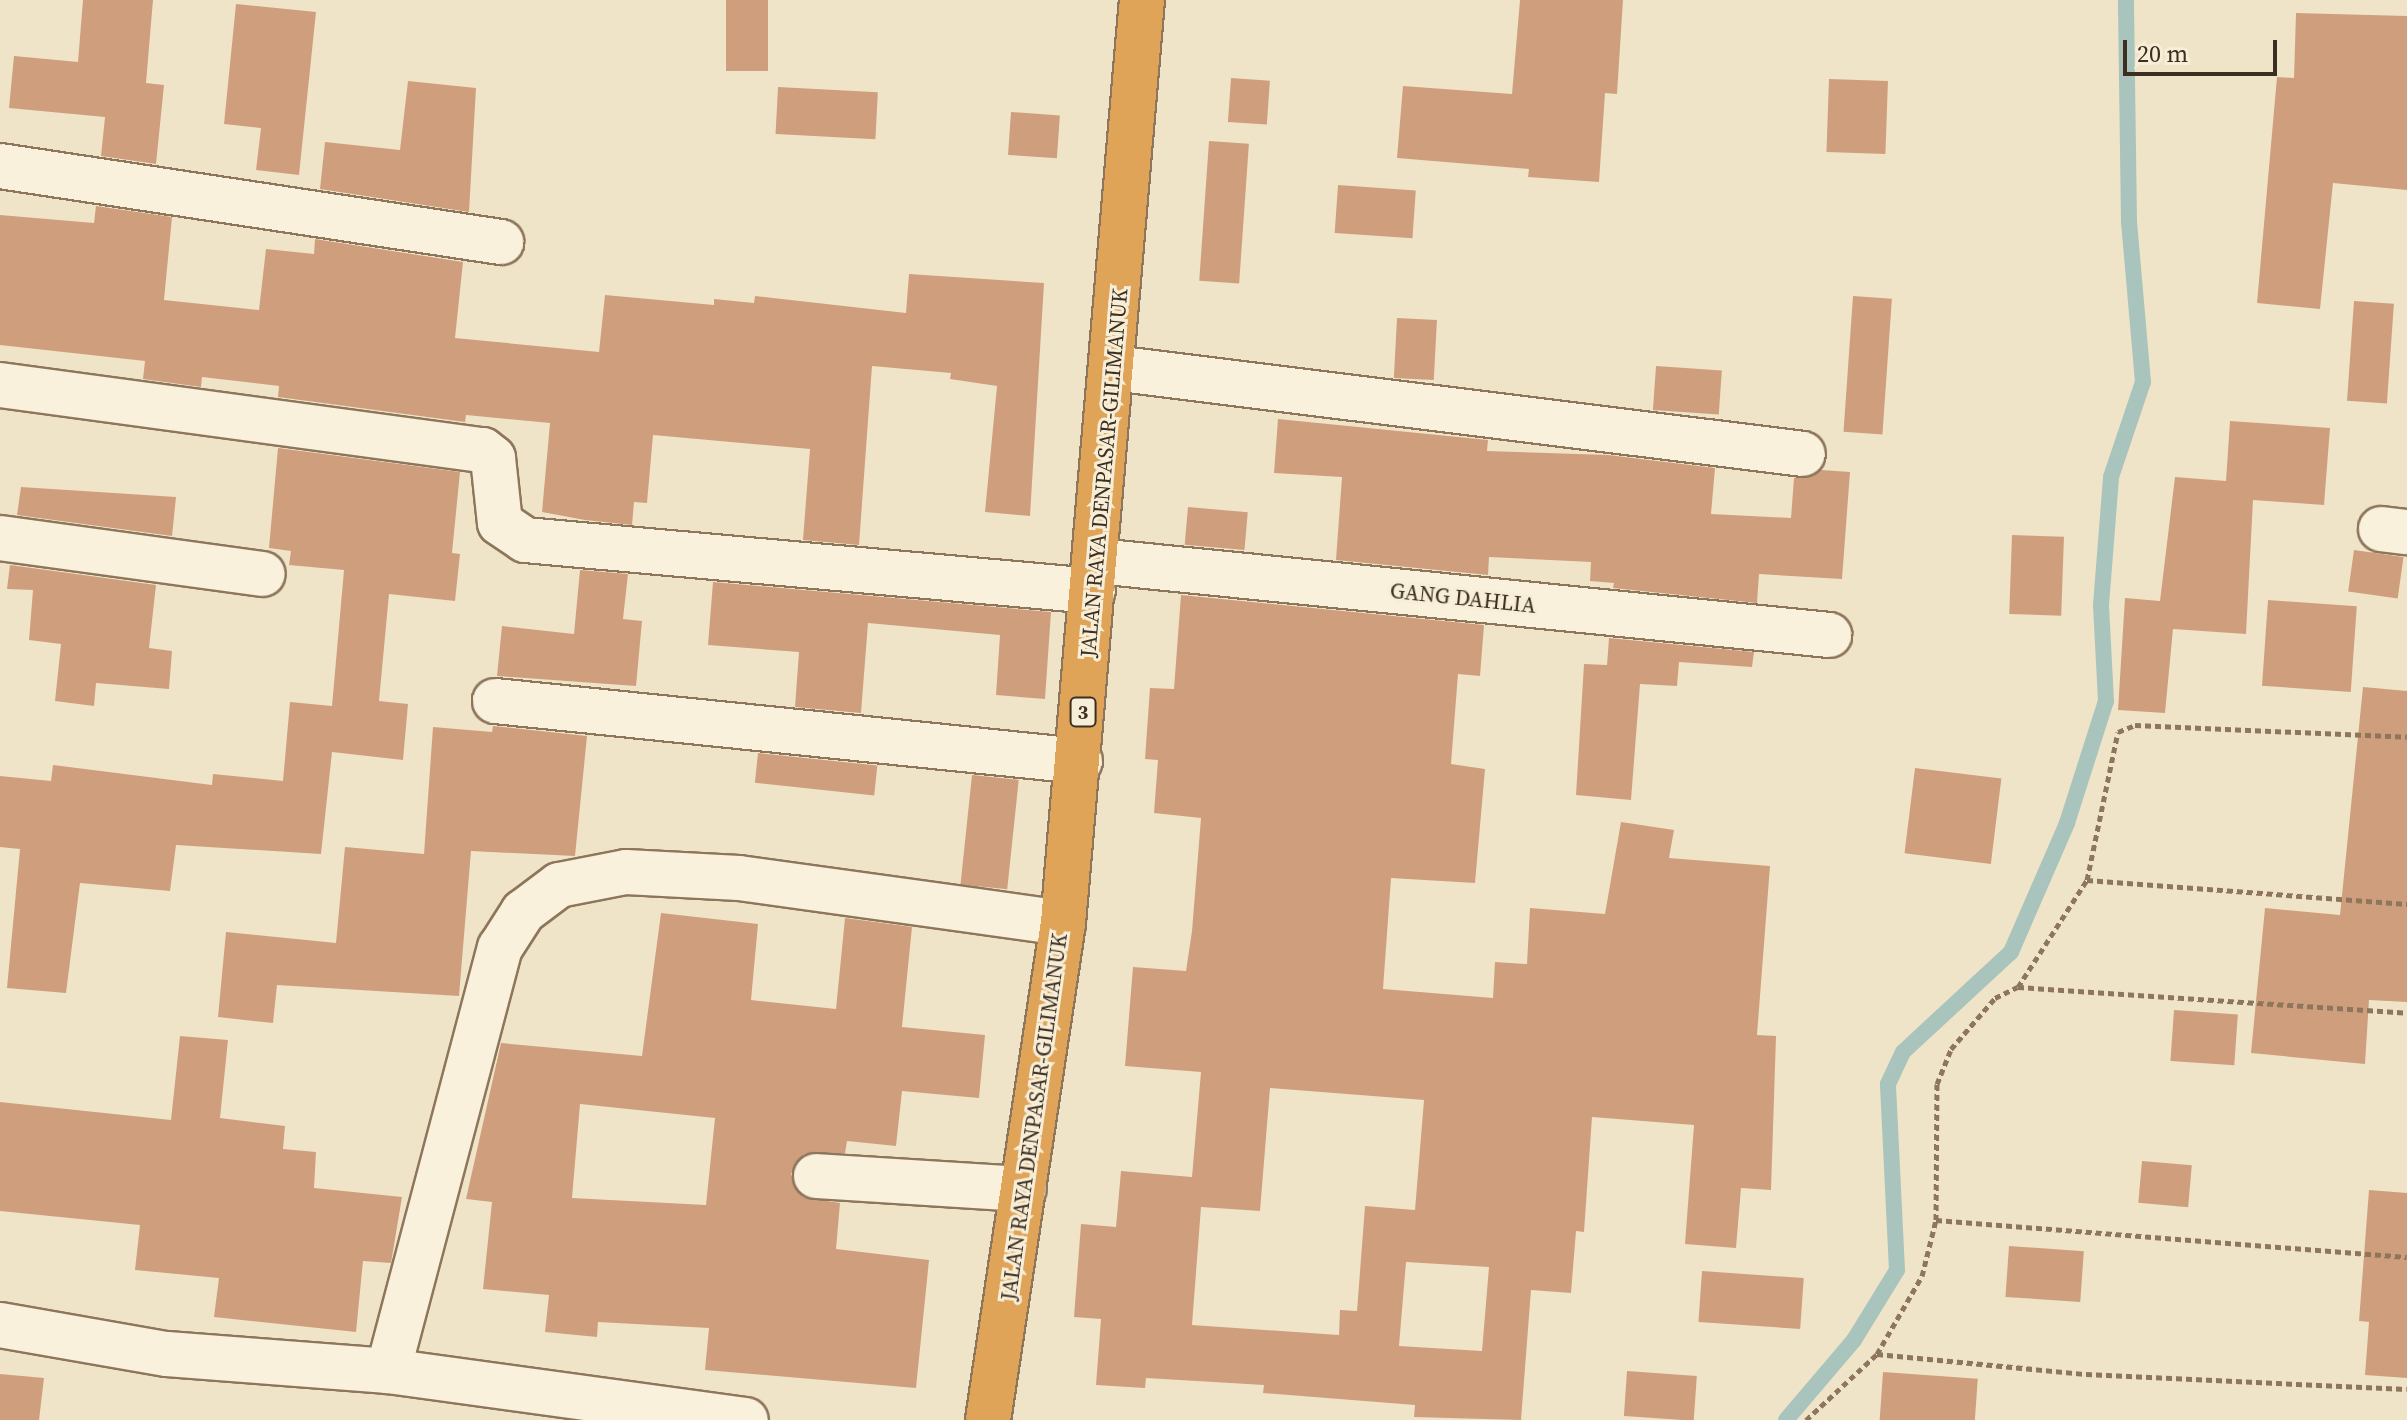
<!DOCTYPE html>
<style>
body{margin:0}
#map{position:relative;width:2407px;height:1420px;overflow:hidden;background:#f0e4c8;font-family:"Source Serif 4",serif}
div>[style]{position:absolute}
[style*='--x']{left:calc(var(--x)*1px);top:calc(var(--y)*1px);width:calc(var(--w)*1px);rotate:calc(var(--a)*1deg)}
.stream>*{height:16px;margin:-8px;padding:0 8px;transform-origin:8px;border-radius:8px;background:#a9c4bc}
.building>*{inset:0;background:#cf9f7d;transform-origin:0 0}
.path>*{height:5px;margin-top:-2.5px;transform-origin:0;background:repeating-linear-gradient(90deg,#8d765c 0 6px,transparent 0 10px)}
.roads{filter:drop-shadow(2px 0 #8d765c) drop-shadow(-2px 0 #8d765c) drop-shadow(0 2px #8d765c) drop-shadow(0 -2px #8d765c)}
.minor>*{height:44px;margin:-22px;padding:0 22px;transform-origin:22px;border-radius:22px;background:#faf1dc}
.highway>*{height:44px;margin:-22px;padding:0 22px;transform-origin:22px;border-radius:22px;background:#e0a458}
span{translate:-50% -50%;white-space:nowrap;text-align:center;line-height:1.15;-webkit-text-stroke:6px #f7eed8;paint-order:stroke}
.shield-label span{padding:2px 6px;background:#f7eed8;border:2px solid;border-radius:6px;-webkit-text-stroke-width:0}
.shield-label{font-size:20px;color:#3d2e20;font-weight:700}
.street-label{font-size:22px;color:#3d2e20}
.scale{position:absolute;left:2123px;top:40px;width:154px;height:36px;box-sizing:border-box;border:4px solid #3d2e20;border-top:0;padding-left:10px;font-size:24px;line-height:28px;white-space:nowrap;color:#3d2e20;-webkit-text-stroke:6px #f7eed8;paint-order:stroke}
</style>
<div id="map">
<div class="stream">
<div style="--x:1786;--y:1420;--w:105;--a:-49.6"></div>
<div style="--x:1854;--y:1340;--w:82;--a:-58.4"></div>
<div style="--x:1897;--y:1270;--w:186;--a:-92.8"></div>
<div style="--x:1888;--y:1084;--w:35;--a:-65"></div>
<div style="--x:1903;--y:1052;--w:147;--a:-42.8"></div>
<div style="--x:2011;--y:952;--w:141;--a:-66.5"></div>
<div style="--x:2067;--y:823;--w:128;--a:-72.3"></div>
<div style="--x:2106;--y:701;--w:96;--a:-93"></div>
<div style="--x:2101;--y:605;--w:128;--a:-85.5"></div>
<div style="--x:2111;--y:477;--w:100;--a:-71.4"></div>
<div style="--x:2143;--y:382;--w:161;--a:-95"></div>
<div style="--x:2129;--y:222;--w:222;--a:-90.8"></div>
</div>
<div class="building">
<div style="clip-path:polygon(83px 0,153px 0,146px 83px,164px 85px,156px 164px,101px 156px,105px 117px,9px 108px,14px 56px,78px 62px)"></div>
<div style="left:726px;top:0;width:42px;height:71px"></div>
<div style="clip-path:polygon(1520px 0,1623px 0,1617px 94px,1605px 93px,1599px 182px,1528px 177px,1529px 169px,1397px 158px,1403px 86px,1512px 94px)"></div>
<div style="clip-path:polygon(236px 4px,316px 12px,299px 175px,256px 170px,261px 128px,224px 124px)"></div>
<div style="clip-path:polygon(2296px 13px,2407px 16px,2407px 190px,2333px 183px,2320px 309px,2257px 303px,2277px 77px,2294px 78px)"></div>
<div style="left:1231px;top:78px;width:39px;height:44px;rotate:4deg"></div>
<div style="left:1829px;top:79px;width:59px;height:73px;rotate:2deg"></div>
<div style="clip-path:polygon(408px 81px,476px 88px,469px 212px,320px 189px,325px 142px,400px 150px)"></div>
<div style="left:778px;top:87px;width:100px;height:47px;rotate:3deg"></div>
<div style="left:1011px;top:112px;width:49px;height:43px;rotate:4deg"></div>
<div style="left:1209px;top:141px;width:40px;height:140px;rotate:4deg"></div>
<div style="left:1338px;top:185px;width:78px;height:48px;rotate:4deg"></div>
<div style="clip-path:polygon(96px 206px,172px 217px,164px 300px,259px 310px,266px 249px,314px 254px,315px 239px,463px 262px,455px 338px,599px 352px,605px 295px,714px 305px,714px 299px,754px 303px,755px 296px,906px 313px,909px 274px,1044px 283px,1030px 516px,985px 512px,997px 386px,950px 379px,951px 373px,872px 366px,859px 545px,803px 540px,810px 449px,653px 435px,647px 503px,634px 502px,632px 525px,585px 520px,542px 512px,550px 423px,466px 415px,465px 422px,278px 397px,279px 386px,202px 377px,201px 387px,143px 379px,145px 361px,0 345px,0 215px,94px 223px)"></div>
<div style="left:1853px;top:296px;width:39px;height:136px;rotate:4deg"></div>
<div style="left:2354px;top:301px;width:40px;height:100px;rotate:4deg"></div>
<div style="left:1397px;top:318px;width:40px;height:60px;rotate:3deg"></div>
<div style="left:1656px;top:366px;width:66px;height:44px;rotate:4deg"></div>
<div style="clip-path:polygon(1278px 419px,1488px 440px,1487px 451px,1608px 455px,1715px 468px,1711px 514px,1791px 518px,1794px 478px,1822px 470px,1850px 472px,1842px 579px,1759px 574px,1757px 603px,1613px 588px,1614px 583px,1590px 581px,1591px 562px,1489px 557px,1488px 575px,1336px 560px,1342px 477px,1274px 473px)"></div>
<div style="clip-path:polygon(2230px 421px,2330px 428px,2324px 505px,2253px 500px,2246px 634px,2173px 629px,2165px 713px,2118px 710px,2125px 598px,2160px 601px,2175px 477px,2226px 481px)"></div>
<div style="clip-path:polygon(278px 448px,460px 472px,452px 553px,460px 554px,455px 601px,389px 594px,379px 701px,408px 704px,403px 760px,332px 752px,321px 854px,176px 845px,170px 891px,80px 883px,66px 993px,7px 988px,20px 849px,0 847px,0 776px,51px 781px,53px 765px,212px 785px,213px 774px,283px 781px,290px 702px,332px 706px,344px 570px,289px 565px,291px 551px,269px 548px)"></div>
<div style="clip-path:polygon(21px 487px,176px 497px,172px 536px,17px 515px)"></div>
<div style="left:1188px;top:507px;width:60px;height:38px;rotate:5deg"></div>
<div style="left:2012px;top:535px;width:52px;height:79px;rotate:2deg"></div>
<div style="left:2354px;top:550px;width:50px;height:42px;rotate:8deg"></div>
<div style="clip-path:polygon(10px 565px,156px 585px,149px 648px,172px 651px,169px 689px,96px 683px,94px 706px,55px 701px,61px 644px,29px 640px,33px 590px,7px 589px)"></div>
<div style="clip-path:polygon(580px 570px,628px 574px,623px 619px,642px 621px,636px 686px,497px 676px,502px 626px,574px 634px)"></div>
<div style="clip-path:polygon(713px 582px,1051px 612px,1045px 699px,996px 695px,1000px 635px,868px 623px,861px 713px,795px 707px,799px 652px,708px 645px)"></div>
<div style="clip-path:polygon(evenodd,1181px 595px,1484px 625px,1480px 676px,1458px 674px,1451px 764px,1485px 769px,1475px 883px,1391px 878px,1383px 989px,1493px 998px,1495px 962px,1527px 964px,1530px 908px,1605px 914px,1621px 822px,1674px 830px,1669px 858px,1770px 866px,1757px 1035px,1776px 1036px,1771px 1190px,1741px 1188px,1736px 1248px,1685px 1244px,1694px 1125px,1592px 1117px,1584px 1232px,1576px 1231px,1571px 1293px,1531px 1290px,1521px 1420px,1414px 1417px,1415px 1405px,1263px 1393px,1264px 1385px,1146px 1378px,1145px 1388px,1096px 1385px,1101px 1319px,1074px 1317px,1081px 1224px,1116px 1227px,1121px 1171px,1192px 1177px,1201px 1072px,1125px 1066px,1133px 967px,1186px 971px,1192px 931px,1201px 818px,1154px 813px,1158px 760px,1145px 759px,1150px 688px,1174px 689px,1181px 595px,1270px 1088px,1424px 1100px,1415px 1210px,1365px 1206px,1357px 1311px,1340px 1310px,1339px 1335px,1192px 1325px,1201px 1207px,1260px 1211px,1270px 1088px,1181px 595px,1406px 1262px,1489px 1267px,1482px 1351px,1399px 1346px,1406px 1262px)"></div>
<div style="left:2268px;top:600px;width:89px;height:86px;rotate:4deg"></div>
<div style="clip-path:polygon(1609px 638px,1754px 652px,1752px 667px,1679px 662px,1677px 686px,1640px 684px,1631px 800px,1576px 795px,1584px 664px,1607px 665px)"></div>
<div style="clip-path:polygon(2363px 687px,2407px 691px,2407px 1002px,2369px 1000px,2365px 1064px,2251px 1053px,2265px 908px,2340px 915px)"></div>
<div style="clip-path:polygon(493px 726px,587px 736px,575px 856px,471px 851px,459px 996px,277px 985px,273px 1023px,218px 1017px,226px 932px,336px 943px,345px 847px,424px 854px,433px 727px,492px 732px)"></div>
<div style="left:758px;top:753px;width:120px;height:30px;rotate:6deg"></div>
<div style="left:1915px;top:768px;width:87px;height:86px;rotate:7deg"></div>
<div style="left:972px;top:775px;width:47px;height:110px;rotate:6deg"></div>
<div style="clip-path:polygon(evenodd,661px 913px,758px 924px,751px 1000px,836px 1009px,845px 918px,912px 927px,902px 1027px,985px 1035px,979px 1098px,902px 1091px,896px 1146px,847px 1141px,845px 1153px,804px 1154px,791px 1174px,803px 1197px,840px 1203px,836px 1249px,929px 1260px,916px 1388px,705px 1370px,709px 1328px,598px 1322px,597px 1337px,545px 1332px,549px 1295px,483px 1289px,492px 1202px,466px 1199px,501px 1043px,642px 1056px,661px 913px,580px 1104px,715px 1118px,706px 1205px,572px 1198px,580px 1104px)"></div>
<div style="left:2174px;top:1010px;width:64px;height:51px;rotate:4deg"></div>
<div style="clip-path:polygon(180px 1036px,228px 1040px,220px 1118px,285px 1126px,283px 1149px,316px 1152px,314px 1188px,402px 1197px,391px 1263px,363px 1261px,356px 1332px,214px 1317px,219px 1278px,135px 1270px,140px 1225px,0 1211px,0 1102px,171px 1120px)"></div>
<div style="left:2142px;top:1161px;width:50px;height:42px;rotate:5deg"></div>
<div style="clip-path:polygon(2369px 1190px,2407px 1193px,2407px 1378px,2365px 1375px,2369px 1322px,2359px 1321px)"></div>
<div style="left:2009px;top:1246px;width:75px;height:51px;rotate:4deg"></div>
<div style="left:1702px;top:1271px;width:102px;height:51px;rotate:4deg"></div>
<div style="left:1627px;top:1371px;width:70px;height:45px;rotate:4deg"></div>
<div style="left:1883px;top:1372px;width:95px;height:48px;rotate:4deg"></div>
<div style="clip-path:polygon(0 1374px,44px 1378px,39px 1420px,0 1420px)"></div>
</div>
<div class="path">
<div style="--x:2087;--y:880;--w:321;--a:4.3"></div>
<div style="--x:2018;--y:987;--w:390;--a:3.8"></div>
<div style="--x:1936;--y:1220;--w:472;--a:4.5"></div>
<div style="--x:1877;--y:1354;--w:210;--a:5.5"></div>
<div style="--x:2086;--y:1374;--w:321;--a:2.7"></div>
<div style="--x:1806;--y:1420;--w:97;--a:-42.9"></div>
<div style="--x:1877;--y:1354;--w:90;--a:-60"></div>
<div style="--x:1922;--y:1276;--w:58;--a:-76"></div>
<div style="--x:1936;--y:1220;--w:136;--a:-89.6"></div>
<div style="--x:1937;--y:1084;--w:38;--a:-68"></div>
<div style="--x:1951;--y:1049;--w:67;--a:-49.2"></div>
<div style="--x:1995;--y:998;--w:25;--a:-26"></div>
<div style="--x:2018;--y:987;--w:127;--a:-57.2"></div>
<div style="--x:2087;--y:880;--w:151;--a:-78.2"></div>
<div style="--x:2118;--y:732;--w:18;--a:-22"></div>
<div style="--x:2135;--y:725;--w:272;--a:2.5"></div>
</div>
<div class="roads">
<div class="minor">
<div style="--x:0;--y:166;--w:507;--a:8.63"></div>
<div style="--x:1113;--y:368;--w:695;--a:7.1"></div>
<div style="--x:0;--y:385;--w:487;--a:7.7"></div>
<div style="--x:483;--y:450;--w:13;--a:39"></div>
<div style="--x:493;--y:458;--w:65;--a:83.9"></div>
<div style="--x:500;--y:523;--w:30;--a:34"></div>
<div style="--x:525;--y:540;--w:570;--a:5.13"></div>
<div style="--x:2381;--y:529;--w:26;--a:7"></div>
<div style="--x:0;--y:538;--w:265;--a:7.8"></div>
<div style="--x:1097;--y:561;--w:736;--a:5.77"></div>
<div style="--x:495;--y:701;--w:588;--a:5.86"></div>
<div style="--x:816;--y:1176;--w:208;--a:3.6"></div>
<div style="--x:0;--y:1325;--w:169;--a:9.9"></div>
<div style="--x:167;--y:1354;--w:222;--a:4.4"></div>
<div style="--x:388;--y:1371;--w:361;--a:7.8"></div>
<div style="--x:388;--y:1371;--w:438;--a:-75.2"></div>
<div style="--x:500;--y:948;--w:43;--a:-57.4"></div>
<div style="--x:523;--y:912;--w:45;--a:-36.9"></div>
<div style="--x:559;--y:885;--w:68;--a:-11"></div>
<div style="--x:626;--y:872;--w:113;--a:3"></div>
<div style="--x:739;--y:878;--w:327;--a:7.9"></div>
</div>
<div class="highway">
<div style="--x:988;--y:1420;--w:503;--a:-81.42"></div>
<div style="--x:1063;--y:923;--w:926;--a:-85.11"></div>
</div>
</div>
<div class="shield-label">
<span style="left:1083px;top:712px">3</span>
</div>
<div class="street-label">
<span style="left:1104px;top:473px;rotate:-85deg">JALAN RAYA DENPASAR-GILIMANUK</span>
<span style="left:1463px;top:598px;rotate:6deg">GANG DAHLIA</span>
<span style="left:1034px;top:1117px;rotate:-82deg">JALAN RAYA DENPASAR-GILIMANUK</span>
</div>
<div class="scale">20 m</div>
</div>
